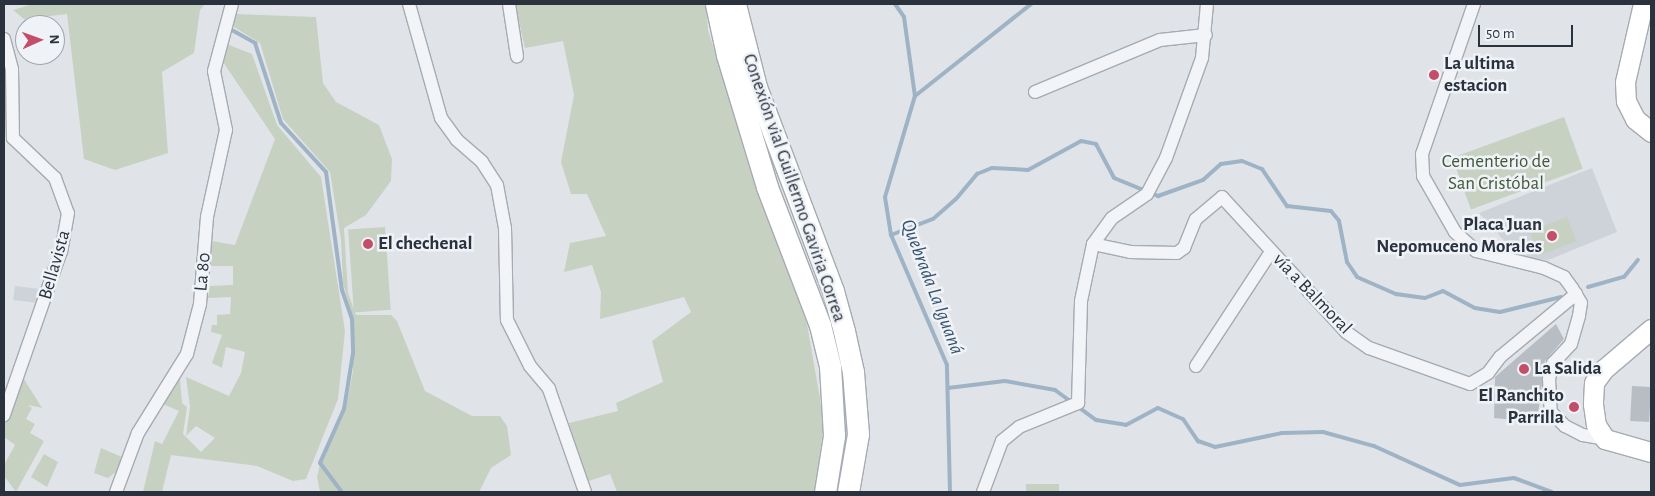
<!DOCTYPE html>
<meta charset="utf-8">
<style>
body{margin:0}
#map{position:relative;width:1655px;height:496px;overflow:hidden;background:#e0e4e8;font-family:"Alegreya Sans",sans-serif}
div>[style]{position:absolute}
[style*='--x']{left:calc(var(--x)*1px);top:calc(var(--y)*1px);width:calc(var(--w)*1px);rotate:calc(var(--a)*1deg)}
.built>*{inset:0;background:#ced3da;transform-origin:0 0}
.green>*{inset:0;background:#c7d1c2;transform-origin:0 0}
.stream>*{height:4px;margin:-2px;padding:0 2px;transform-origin:2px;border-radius:2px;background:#9eb3c5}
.building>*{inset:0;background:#b8bdc4;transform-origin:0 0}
.roads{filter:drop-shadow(1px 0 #a6abb2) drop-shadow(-1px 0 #a6abb2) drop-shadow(0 1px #a6abb2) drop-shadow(0 -1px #a6abb2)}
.minor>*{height:12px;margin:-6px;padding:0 6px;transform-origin:6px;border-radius:6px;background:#f2f4f7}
.secondary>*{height:19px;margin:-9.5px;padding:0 9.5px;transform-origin:9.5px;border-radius:9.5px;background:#fff}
.trunk>*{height:21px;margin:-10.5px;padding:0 10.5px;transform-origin:10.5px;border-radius:10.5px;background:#fff}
.dots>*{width:14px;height:14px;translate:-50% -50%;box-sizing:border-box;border:2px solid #eff2f6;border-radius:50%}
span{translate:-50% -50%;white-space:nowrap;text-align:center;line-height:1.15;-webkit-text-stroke:5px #eff2f6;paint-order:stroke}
.poi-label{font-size:19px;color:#2a323e;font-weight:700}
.left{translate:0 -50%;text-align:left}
.right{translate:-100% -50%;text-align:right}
.park-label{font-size:19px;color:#405938}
.street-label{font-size:19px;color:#2a323e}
.water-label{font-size:20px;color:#37536f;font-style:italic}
.frame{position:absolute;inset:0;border:5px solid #2a323e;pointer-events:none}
.north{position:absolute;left:15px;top:15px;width:50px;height:50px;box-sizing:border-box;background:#eff2f6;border:1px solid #a0a5ac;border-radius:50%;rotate:88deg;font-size:14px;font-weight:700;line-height:20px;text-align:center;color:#2a323e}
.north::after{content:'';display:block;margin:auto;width:18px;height:22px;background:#c44e67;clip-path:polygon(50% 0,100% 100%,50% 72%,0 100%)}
.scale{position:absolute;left:1478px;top:25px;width:95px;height:22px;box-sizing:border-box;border:2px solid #2a323e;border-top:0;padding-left:6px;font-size:15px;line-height:18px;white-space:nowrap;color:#2a323e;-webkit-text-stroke:4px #eff2f6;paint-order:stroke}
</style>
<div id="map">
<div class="built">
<div style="clip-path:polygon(1592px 168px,1617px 232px,1548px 260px,1519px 257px,1479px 213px)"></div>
<div style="left:15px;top:286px;width:31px;height:14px;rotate:7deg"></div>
</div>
<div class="green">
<div style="clip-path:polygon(33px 4px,205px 4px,200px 10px,194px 53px,162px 72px,168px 153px,115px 170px,84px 159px,67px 14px,24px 19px,13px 10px)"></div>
<div style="clip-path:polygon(515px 4px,706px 4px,708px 30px,725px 85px,807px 324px,824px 422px,815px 492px,617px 492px,610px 474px,586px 482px,569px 423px,618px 411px,616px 403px,663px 382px,652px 341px,691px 312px,684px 297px,600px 319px,601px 292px,592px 265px,564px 272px,570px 243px,606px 236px,587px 194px,571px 194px,561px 162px,574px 95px,563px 41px,525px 48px)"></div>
<div style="clip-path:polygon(236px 14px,316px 17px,323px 83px,336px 102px,379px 125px,392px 159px,391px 181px,366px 215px,344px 228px,348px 293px,356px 315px,391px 315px,397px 321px,425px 391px,472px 416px,500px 416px,507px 426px,511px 455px,491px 468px,479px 492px,320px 492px,317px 477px,320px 464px,346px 408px,353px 371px,353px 319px,343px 283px,341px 240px,330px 172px,283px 119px,260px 43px,234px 27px,230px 21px)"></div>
<div style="clip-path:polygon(224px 43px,252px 54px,277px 125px,321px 177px,345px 331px,338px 399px,306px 479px,293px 481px,257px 466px,171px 455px,162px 492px,143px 492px,155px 441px,162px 444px,179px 411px,163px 404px,180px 379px,182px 403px,187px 407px,183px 434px,201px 452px,215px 438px,196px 426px,186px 436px,190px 407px,186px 377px,229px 396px,241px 373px,245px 352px,226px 347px,222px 368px,212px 363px,222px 335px,211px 332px,212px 325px,217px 325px,217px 315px,230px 314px,231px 297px,208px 298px,210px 286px,233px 285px,233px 266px,211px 266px,212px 241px,235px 245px,275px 139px,221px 59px)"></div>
<div style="left:1564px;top:117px;width:55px;height:119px;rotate:70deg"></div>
<div style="left:1567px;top:217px;width:26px;height:40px;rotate:69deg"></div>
<div style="left:385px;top:227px;width:83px;height:37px;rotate:86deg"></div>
<div style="clip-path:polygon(24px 379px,42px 408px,28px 405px,32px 408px,26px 419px,35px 424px,30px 433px,44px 441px,16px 492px,4px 476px,4px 465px,15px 445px,4px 437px,4px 423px)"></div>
<div style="clip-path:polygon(101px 448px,122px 457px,117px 471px,108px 478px,94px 473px)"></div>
<div style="clip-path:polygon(44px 454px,58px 462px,47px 487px,31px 477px)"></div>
<div style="left:1026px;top:484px;width:33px;height:8px"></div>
</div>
<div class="stream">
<div style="--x:895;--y:4;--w:16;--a:55"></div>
<div style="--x:904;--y:17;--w:80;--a:82.1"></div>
<div style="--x:230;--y:29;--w:29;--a:29"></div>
<div style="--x:255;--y:43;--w:84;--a:72"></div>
<div style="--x:281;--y:123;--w:67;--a:47.4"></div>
<div style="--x:326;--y:172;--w:119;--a:82.3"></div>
<div style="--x:342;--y:290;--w:31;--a:71"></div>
<div style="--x:352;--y:319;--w:34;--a:88"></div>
<div style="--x:353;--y:353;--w:57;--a:99.1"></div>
<div style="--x:344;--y:409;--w:59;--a:114"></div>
<div style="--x:320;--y:463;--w:36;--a:53"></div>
<div style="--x:891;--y:235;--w:45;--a:-20.9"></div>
<div style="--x:933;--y:219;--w:30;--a:-41"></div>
<div style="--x:956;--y:199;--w:33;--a:-50"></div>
<div style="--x:977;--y:174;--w:16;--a:-22"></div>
<div style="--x:992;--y:168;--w:36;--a:3"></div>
<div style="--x:1028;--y:170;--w:60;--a:-28.7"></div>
<div style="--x:1081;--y:141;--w:15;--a:11"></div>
<div style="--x:1096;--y:144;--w:38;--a:62"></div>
<div style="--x:1114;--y:178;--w:48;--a:22.2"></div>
<div style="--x:1158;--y:196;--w:48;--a:-19.6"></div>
<div style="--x:1203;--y:180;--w:24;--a:-42"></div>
<div style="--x:1221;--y:164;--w:21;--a:-8"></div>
<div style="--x:1242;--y:161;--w:22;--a:22"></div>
<div style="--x:1262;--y:169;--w:45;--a:56"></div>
<div style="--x:1287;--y:206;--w:44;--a:6.5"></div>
<div style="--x:1331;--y:211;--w:13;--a:51"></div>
<div style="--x:1339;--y:221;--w:42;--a:79"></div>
<div style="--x:1347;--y:262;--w:18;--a:56"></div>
<div style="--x:1357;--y:277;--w:43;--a:23.6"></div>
<div style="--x:1396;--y:294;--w:29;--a:8"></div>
<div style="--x:1425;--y:298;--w:19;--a:-21"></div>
<div style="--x:1443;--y:291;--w:36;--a:28"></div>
<div style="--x:1475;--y:308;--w:25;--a:9"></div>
<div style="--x:1500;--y:312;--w:63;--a:-13.8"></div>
<div style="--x:1588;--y:287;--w:37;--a:-16"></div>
<div style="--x:1624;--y:277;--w:22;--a:-51"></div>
<div style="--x:948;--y:388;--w:57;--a:-7"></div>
<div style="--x:1005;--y:381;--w:51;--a:10.2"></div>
<div style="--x:1055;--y:390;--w:51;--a:36.2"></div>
<div style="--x:1096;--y:420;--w:30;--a:9"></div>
<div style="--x:1126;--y:425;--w:36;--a:-28"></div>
<div style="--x:1158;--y:408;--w:27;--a:24"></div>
<div style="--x:1183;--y:419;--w:27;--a:56"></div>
<div style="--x:1198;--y:441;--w:18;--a:19"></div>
<div style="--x:1215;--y:447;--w:68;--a:-11.8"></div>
<div style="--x:1282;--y:433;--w:41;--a:-1.4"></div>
<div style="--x:1323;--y:432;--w:53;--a:15.4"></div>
<div style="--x:1374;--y:446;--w:94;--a:24.4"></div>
<div style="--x:1460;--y:485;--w:54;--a:-7.4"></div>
<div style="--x:1514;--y:478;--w:40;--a:20.2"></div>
<div style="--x:950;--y:492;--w:127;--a:-91.4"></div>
<div style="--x:947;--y:365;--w:142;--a:-113.3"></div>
<div style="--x:891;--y:235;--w:38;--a:-99"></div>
<div style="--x:885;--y:197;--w:105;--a:-73.5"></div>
<div style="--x:915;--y:96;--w:148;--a:-38.4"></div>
</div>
<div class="building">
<div style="clip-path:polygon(1556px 324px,1564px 339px,1545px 361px,1537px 422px,1494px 418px,1495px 377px)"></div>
<div style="left:1632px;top:386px;width:19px;height:35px;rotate:3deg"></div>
</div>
<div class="roads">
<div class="minor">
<div style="--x:409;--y:4;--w:118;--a:74.3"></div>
<div style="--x:441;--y:118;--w:27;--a:54"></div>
<div style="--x:457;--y:140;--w:33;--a:41"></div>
<div style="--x:482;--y:162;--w:27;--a:57"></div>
<div style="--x:497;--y:185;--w:44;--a:79.5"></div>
<div style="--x:505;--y:228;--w:92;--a:88.8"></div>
<div style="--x:507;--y:320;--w:51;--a:63.4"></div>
<div style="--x:530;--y:366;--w:30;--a:50"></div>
<div style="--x:549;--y:389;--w:109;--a:70.7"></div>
<div style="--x:509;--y:4;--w:53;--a:81.3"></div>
<div style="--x:1474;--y:4;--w:159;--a:109.1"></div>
<div style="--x:1422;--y:154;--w:22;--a:87"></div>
<div style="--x:1423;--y:176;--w:64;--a:60.3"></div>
<div style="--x:1455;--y:232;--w:28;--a:42"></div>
<div style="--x:1476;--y:251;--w:70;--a:14"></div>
<div style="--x:1544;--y:268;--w:22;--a:24"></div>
<div style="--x:1564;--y:277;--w:14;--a:54"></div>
<div style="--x:1572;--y:288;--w:17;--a:59"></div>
<div style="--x:1581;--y:303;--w:13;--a:99"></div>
<div style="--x:1579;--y:316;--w:29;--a:106"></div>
<div style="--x:1571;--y:344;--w:26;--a:133"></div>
<div style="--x:1553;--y:363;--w:16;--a:104"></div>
<div style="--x:1549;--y:379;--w:33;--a:87"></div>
<div style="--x:1551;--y:412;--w:20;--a:45"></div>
<div style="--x:1565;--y:426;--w:20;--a:27"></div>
<div style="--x:1583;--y:435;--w:22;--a:10"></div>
<div style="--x:4;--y:39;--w:31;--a:75"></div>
<div style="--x:12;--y:69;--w:69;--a:89.2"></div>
<div style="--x:13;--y:138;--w:58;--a:43.6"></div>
<div style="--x:55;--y:178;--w:37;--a:70"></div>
<div style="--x:68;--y:213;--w:39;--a:100"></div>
<div style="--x:61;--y:251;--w:174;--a:109.2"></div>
<div style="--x:1035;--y:92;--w:135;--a:-22.6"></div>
<div style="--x:1160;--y:40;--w:46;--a:-6.2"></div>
<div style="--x:1093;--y:244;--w:38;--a:12"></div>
<div style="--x:1130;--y:252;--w:47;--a:1.2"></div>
<div style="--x:1177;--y:253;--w:9;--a:-36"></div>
<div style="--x:1184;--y:248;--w:31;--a:-68"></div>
<div style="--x:1196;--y:219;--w:34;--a:-40"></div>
<div style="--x:1222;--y:197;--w:183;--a:47.4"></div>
<div style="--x:1346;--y:332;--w:28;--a:35"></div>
<div style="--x:1369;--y:348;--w:107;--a:19.6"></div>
<div style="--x:1470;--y:384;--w:21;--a:-31"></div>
<div style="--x:1488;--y:373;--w:20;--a:-53"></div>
<div style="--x:1500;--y:357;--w:99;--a:-39.7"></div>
<div style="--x:1196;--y:366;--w:136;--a:-56.7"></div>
<div style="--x:116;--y:492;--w:63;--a:-69.6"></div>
<div style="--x:138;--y:433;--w:93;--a:-58.2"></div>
<div style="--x:187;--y:354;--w:52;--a:-75.4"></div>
<div style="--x:200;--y:304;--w:87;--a:-85.4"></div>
<div style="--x:207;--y:217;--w:89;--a:-77.7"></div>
<div style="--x:226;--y:130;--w:60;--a:-101.5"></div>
<div style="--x:214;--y:71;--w:69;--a:-75"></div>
<div style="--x:983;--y:492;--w:54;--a:-69.6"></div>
<div style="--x:1002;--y:441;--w:22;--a:-39"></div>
<div style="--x:1019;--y:427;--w:64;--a:-22.1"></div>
<div style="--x:1078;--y:403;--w:102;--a:-88.3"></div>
<div style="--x:1081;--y:301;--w:58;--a:-78.1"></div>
<div style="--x:1093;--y:244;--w:32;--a:-54"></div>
<div style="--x:1112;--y:218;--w:42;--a:-34.4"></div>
<div style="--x:1147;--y:194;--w:41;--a:-62.2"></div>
<div style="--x:1166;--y:158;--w:106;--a:-70.2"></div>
<div style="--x:1202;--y:58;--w:54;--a:-84.7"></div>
</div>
<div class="secondary">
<div style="--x:1643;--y:4;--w:80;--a:103"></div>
<div style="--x:1625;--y:82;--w:19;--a:87"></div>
<div style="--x:1626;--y:101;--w:20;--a:63"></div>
<div style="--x:1635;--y:119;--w:21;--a:39"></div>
<div style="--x:1651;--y:329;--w:62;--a:139.6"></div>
<div style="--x:1604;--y:369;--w:17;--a:126"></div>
<div style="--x:1594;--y:383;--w:21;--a:93"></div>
<div style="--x:1593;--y:404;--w:21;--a:82"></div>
<div style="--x:1596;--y:425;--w:17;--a:57"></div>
<div style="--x:1605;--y:439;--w:48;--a:15.8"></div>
</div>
<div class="trunk">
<div style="--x:716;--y:4;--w:52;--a:77.8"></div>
<div style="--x:727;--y:55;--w:138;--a:73.1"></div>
<div style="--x:767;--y:187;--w:148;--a:69"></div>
<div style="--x:820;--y:325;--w:42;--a:76.3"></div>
<div style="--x:830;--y:366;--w:70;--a:86.7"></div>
<div style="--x:834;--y:436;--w:57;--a:99.1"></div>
<div style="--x:735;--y:4;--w:86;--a:75.8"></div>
<div style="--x:756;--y:87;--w:218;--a:69.3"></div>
<div style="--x:833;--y:291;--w:41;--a:74.6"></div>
<div style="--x:844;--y:331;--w:42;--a:77.6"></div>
<div style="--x:853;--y:372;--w:62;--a:85.4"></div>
<div style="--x:858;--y:434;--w:59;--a:99.8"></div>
</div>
</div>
<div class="dots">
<div style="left:1434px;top:75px;background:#c44e67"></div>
<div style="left:1552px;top:236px;background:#c44e67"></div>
<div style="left:368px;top:244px;background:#c44e67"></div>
<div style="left:1524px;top:369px;background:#c44e67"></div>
<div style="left:1574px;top:407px;background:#c44e67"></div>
</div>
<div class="poi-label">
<span class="left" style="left:1444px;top:75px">La ultima<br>estacion</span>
<span class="right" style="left:1542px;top:236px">Placa Juan<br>Nepomuceno Morales</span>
<span class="left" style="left:378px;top:244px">El chechenal</span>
<span class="left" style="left:1534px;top:369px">La Salida</span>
<span class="right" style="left:1564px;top:407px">El Ranchito<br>Parrilla</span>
</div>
<div class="park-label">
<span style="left:1496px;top:173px">Cementerio de<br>San Cristóbal</span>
</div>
<div class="street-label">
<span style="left:794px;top:188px;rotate:71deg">Conexión vial Guillermo Gaviria Correa</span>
<span style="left:55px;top:265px;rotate:-74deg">Bellavista</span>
<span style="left:203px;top:272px;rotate:-85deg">La 80</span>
<span style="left:1312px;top:294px;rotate:46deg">vía a Balmoral</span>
</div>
<div class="water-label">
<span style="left:932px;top:287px;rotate:69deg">Quebrada La Iguaná</span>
</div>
<div class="frame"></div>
<div class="north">N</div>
<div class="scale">50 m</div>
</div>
